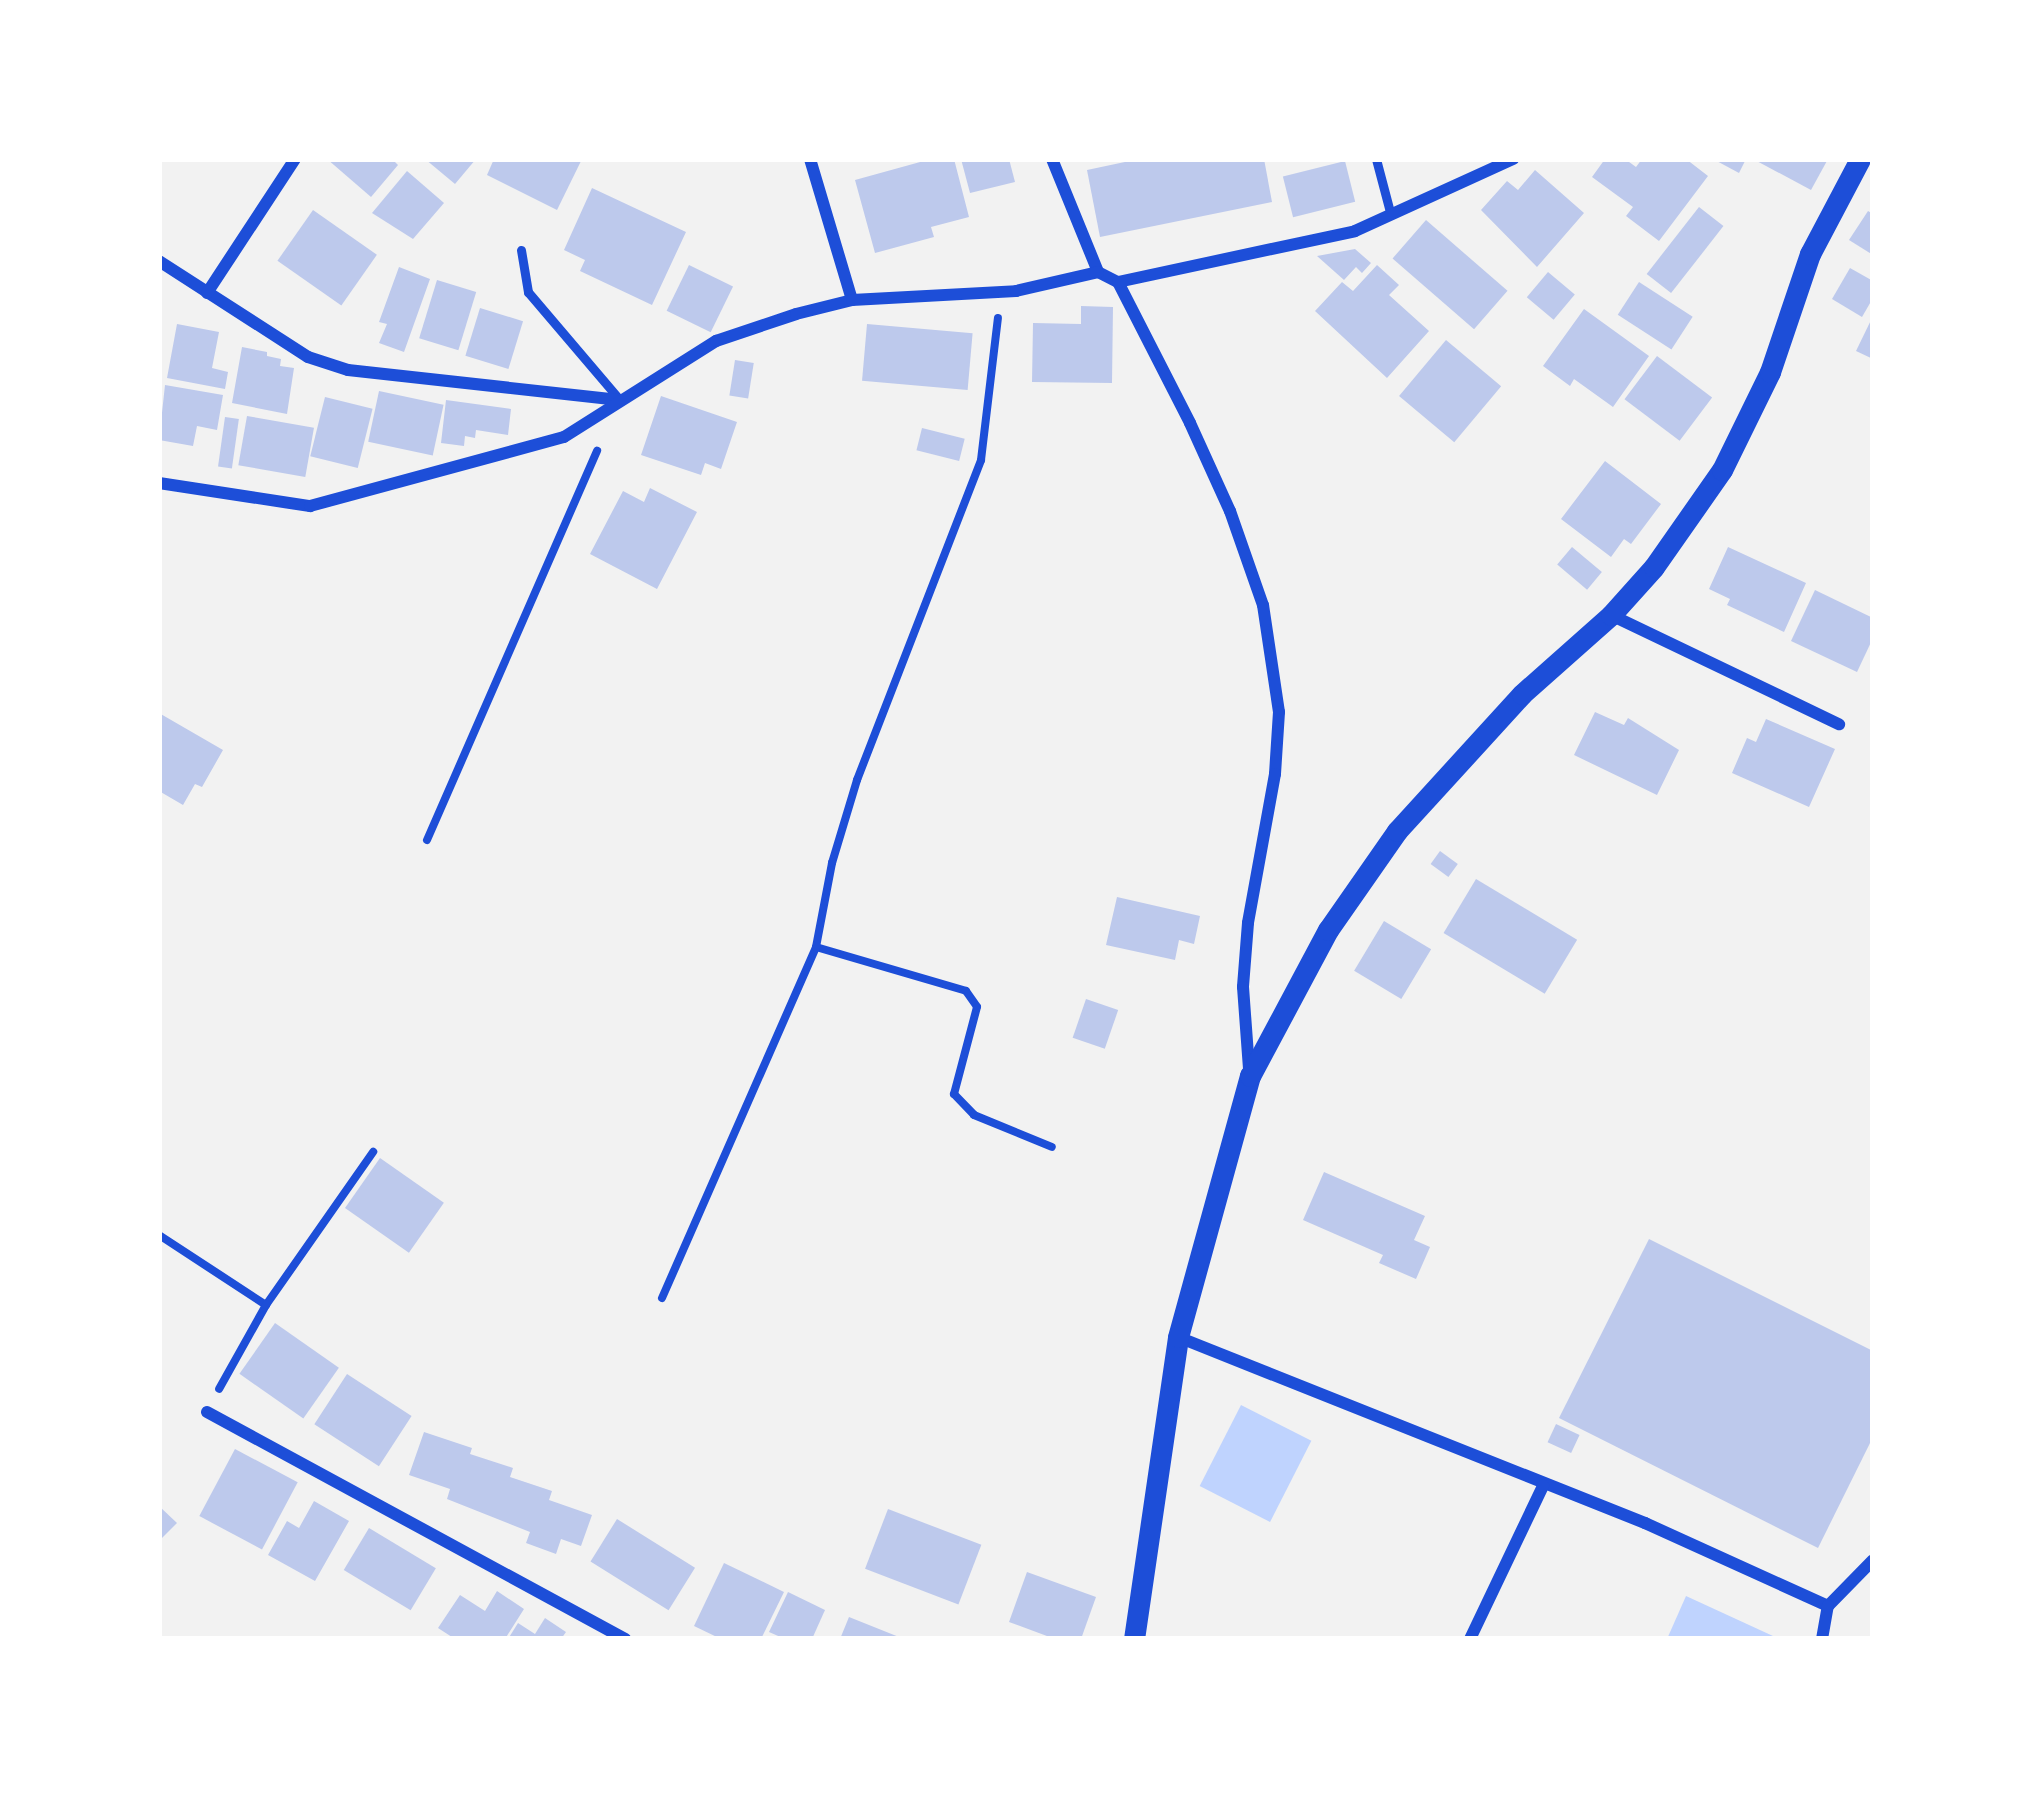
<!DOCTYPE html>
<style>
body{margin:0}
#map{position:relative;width:2032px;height:1798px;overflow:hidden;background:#f2f2f2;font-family:"Source Serif 4",serif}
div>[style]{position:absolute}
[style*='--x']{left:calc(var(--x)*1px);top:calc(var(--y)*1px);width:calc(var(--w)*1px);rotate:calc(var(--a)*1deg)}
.water>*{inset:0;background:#bfd3fe;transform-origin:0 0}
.building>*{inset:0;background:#bdc9ec;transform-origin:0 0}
.path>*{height:8px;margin:-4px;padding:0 4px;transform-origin:4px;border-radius:4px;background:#1d4ed8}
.service>*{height:9px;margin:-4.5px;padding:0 4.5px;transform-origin:4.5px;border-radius:4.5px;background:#1d4ed8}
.minor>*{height:12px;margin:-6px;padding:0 6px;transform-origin:6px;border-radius:6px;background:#1d4ed8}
.tertiary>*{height:21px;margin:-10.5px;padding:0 10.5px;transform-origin:10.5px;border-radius:10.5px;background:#1d4ed8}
span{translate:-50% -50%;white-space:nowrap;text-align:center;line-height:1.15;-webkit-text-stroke:12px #fff;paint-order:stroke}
.frame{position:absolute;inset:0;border:162px solid #fff;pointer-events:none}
</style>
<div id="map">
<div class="water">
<div style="left:1241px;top:1405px;width:79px;height:91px;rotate:27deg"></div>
<div style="clip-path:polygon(1686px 1596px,1773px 1636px,1771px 1639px,1667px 1639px)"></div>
</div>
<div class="building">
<div style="clip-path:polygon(327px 159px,392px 159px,398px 165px,371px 197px)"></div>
<div style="clip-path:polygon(425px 159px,476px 159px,455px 184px)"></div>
<div style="clip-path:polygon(494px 159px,582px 159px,557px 210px,487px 175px)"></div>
<div style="clip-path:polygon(931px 159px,954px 159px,969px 217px,931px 227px,934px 237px,875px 253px,855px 180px)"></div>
<div style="clip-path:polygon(961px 159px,1009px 159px,1015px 182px,970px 193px)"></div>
<div style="clip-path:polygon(1139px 159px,1264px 159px,1272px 202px,1100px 237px,1087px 170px)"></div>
<div style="clip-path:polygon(1605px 159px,1625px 159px,1636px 167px,1642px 159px,1686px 159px,1708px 176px,1659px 241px,1626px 216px,1633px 207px,1592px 177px)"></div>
<div style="clip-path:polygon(1713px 159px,1746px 159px,1739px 173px)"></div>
<div style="clip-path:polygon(1753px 159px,1828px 159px,1811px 190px)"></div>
<div style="left:1345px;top:161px;width:42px;height:64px;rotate:76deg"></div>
<div style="clip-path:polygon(1535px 170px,1584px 213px,1537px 267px,1481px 210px,1507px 181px,1518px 190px)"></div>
<div style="clip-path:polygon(407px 171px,444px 203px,413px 239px,372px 213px)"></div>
<div style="clip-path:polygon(592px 188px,686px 232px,652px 305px,580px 271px,585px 260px,564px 250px)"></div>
<div style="left:1699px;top:207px;width:31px;height:85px;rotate:38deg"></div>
<div style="left:313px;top:210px;width:78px;height:62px;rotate:35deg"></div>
<div style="clip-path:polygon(1868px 211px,1873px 214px,1873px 255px,1849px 240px)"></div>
<div style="left:1426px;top:220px;width:108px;height:51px;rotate:41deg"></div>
<div style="clip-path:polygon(1355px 249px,1371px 263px,1362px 273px,1356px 267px,1344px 280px,1317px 256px)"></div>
<div style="left:689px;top:265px;width:49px;height:51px;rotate:26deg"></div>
<div style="clip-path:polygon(1377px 265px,1399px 285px,1389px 295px,1429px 331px,1387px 378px,1315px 311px,1342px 282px,1353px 291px)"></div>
<div style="clip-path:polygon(399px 267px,430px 279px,404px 352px,379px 343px,387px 324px,379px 322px)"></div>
<div style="clip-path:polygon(1850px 268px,1873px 281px,1873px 298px,1862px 317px,1832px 299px)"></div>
<div style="left:1548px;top:272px;width:35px;height:33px;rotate:40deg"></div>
<div style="left:437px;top:280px;width:41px;height:61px;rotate:17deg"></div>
<div style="left:1639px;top:282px;width:64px;height:39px;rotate:33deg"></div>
<div style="clip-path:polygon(1081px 306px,1113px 307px,1112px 383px,1032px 382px,1033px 323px,1081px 324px)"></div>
<div style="left:480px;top:308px;width:45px;height:50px;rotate:17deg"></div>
<div style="clip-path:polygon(1584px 309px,1649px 356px,1613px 407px,1574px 379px,1570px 386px,1543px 366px)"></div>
<div style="clip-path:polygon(1873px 316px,1873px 359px,1856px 351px)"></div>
<div style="clip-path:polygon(177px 324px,219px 332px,212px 368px,228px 372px,225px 389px,167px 378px)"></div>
<div style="left:867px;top:324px;width:106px;height:57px;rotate:5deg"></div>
<div style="left:1446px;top:340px;width:72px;height:73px;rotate:40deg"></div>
<div style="clip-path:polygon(242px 347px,267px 352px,267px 356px,281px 359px,280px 366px,294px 368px,287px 414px,232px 403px)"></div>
<div style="left:1657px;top:356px;width:69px;height:54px;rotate:37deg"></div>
<div style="left:735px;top:360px;width:19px;height:36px;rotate:9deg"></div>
<div style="clip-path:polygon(165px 385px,223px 395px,217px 430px,197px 426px,193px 446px,159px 440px)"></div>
<div style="left:379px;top:391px;width:66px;height:52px;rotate:12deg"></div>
<div style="clip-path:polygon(661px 396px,737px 422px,721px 469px,705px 463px,701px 475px,641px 455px)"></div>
<div style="left:325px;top:397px;width:49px;height:61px;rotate:14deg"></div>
<div style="clip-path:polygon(446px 400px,511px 409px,508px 435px,476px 430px,475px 438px,465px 436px,464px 446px,441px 443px)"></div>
<div style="left:247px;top:416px;width:68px;height:50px;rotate:10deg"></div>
<div style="left:225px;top:417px;width:14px;height:50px;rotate:8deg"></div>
<div style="left:922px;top:428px;width:44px;height:23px;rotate:14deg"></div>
<div style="clip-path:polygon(1605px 461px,1661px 504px,1631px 544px,1624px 539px,1611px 557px,1561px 519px)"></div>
<div style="clip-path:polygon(650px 488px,697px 512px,657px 589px,590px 554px,623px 491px,644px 502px)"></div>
<div style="left:1572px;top:547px;width:39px;height:23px;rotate:40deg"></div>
<div style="clip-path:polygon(1728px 547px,1806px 583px,1784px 632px,1727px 605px,1730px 599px,1709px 589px)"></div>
<div style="clip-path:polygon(1815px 590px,1873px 618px,1873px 638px,1857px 672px,1791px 641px)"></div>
<div style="clip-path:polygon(1595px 712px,1624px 725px,1628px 718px,1679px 750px,1657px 795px,1574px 755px)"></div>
<div style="clip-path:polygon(159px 713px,223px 750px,202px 787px,195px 784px,183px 805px,159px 791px)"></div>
<div style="clip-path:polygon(1766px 719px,1835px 749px,1809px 807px,1732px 773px,1747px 738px,1756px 742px)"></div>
<div style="left:1440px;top:851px;width:22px;height:16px;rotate:36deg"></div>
<div style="left:1476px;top:879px;width:118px;height:63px;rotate:31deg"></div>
<div style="clip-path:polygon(1117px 897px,1200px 916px,1194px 944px,1179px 940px,1175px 960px,1106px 945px)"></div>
<div style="left:1384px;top:921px;width:55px;height:58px;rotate:31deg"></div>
<div style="left:1086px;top:999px;width:34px;height:41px;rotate:19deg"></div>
<div style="left:380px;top:1158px;width:78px;height:61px;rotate:35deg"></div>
<div style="clip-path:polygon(1324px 1172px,1425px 1216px,1414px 1240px,1430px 1247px,1416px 1279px,1379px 1263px,1383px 1255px,1303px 1220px)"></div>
<div style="clip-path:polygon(1649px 1239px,1873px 1351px,1873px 1437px,1818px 1548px,1559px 1418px)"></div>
<div style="left:275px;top:1323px;width:78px;height:62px;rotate:35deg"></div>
<div style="left:347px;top:1374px;width:77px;height:60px;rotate:33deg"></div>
<div style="left:1556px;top:1424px;width:26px;height:20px;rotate:25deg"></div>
<div style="clip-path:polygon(424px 1432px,472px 1448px,470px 1454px,513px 1468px,510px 1477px,552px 1491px,549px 1500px,592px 1515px,581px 1546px,561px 1539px,556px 1554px,526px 1543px,530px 1532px,447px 1499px,450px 1489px,409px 1475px)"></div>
<div style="left:235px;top:1449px;width:71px;height:76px;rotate:28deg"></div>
<div style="clip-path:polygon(314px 1501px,349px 1521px,315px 1581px,268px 1555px,287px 1521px,299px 1528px)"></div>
<div style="clip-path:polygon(159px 1506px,177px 1523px,159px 1541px)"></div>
<div style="left:888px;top:1509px;width:100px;height:64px;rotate:21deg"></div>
<div style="left:617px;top:1519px;width:92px;height:50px;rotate:32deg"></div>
<div style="left:369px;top:1528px;width:78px;height:49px;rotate:31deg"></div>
<div style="clip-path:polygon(724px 1563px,784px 1592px,761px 1639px,721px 1639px,694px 1626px)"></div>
<div style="clip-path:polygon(1027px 1572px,1096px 1597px,1081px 1639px,1055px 1639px,1009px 1622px)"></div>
<div style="clip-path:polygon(497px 1591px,524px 1609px,505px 1639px,455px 1639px,438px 1628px,460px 1595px,485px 1611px)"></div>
<div style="clip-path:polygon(788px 1592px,825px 1610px,812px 1639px,785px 1639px,769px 1632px)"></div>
<div style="clip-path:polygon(849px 1617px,904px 1639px,840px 1639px)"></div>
<div style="clip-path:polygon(545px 1618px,566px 1632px,561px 1639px,508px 1639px,518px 1623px,535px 1634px)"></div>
</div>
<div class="path">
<div style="--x:427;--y:840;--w:425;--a:-66.4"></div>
<div style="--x:816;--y:947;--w:156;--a:16.3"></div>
<div style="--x:966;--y:991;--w:19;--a:55"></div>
<div style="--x:977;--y:1007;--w:90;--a:104.8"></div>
<div style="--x:954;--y:1094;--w:29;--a:46"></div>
<div style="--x:974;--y:1115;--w:84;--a:22.3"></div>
<div style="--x:159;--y:1235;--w:128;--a:33.2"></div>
<div style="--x:266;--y:1305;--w:96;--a:119.2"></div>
<div style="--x:662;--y:1298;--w:383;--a:-66.3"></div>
<div style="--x:816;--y:947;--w:86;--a:-79.2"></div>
<div style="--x:832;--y:863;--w:87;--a:-73.2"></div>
<div style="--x:857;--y:780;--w:343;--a:-68.8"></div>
<div style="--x:981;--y:460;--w:143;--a:-83.2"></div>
<div style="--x:266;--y:1305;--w:187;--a:-55"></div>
</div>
<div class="service">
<div style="--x:1376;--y:159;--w:55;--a:75.2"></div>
<div style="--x:521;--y:250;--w:43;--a:80.5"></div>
<div style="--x:528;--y:292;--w:142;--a:49.6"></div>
</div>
<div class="minor">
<div style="--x:810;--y:159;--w:147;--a:73.4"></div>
<div style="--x:1052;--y:159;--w:122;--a:67.8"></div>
<div style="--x:1098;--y:272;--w:22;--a:27"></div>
<div style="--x:1118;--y:282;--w:158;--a:62.9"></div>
<div style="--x:1190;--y:423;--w:97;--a:65.6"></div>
<div style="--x:1230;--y:511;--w:100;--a:70.7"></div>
<div style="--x:1263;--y:605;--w:108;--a:81.5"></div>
<div style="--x:1279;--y:712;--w:62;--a:93.7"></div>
<div style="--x:1275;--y:774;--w:151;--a:100.3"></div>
<div style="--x:1248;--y:923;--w:64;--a:94.5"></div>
<div style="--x:1243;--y:987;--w:82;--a:85.8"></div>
<div style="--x:159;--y:261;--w:177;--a:32.8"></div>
<div style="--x:308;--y:357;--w:42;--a:18"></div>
<div style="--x:348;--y:370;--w:273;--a:6.3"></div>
<div style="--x:1118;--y:282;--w:242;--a:-12.1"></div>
<div style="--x:1355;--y:231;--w:174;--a:-24.5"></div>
<div style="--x:207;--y:293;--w:160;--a:-56.7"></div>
<div style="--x:159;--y:483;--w:153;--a:8.7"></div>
<div style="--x:310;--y:506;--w:263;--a:-15.2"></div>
<div style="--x:564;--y:437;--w:180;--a:-32.3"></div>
<div style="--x:716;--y:341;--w:84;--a:-18.6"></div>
<div style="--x:796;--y:314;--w:58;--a:-14"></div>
<div style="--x:852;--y:300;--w:164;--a:-3.1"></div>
<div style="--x:1016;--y:291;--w:84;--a:-13"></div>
<div style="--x:1611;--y:615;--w:253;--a:25.6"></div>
<div style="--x:1178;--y:1337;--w:503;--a:21.72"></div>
<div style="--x:1645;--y:1523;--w:201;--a:24.4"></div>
<div style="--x:1828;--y:1606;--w:64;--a:-45.6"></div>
<div style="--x:207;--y:1412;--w:476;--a:28.5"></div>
<div style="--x:1470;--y:1639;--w:170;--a:-64.5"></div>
<div style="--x:1822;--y:1639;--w:34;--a:-80"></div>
</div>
<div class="tertiary">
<div style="--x:1134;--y:1639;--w:305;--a:-81.7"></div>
<div style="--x:1178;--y:1337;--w:271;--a:-74.6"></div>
<div style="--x:1250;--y:1076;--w:166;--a:-61.9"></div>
<div style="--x:1328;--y:930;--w:121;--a:-55.1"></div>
<div style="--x:1397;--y:831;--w:185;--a:-47.6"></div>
<div style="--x:1522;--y:694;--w:119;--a:-41.6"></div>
<div style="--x:1611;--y:615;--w:64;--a:-48.1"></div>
<div style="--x:1654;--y:567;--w:118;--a:-55"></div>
<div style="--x:1722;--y:470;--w:109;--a:-63.9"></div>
<div style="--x:1770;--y:372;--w:125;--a:-71.3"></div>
<div style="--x:1810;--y:254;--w:107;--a:-62.2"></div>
</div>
<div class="frame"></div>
</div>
